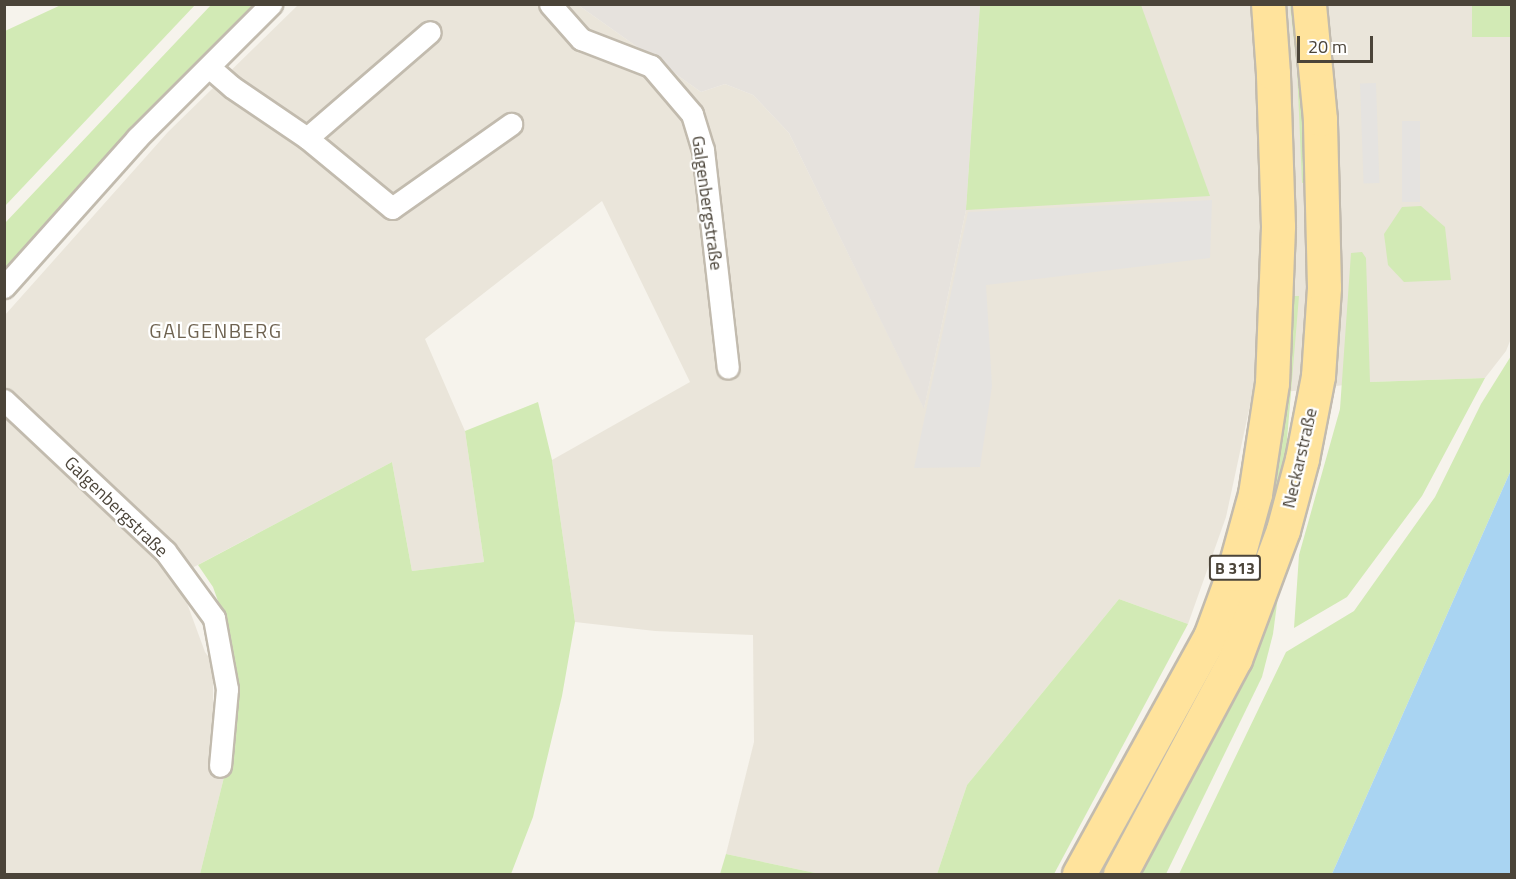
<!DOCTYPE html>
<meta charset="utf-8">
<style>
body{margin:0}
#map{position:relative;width:1516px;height:879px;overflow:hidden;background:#f6f3ec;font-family:"Titillium Web",sans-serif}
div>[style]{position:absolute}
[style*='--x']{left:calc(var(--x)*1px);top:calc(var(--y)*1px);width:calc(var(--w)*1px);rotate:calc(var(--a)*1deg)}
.residential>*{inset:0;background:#eae5da}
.industrial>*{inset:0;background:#e6e2dd}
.green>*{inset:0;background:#d2eab5;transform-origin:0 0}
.parking>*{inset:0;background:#e5e3e0;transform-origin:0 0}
.water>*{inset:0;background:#a9d4f2}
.roads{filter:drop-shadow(2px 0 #c2bbae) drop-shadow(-2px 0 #c2bbae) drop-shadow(0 2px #c2bbae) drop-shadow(0 -2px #c2bbae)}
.minor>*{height:21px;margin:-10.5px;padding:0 10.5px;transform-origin:10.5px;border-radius:10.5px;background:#fff}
.primary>*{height:33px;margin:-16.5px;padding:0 16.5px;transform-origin:16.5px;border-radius:16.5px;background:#ffe39c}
span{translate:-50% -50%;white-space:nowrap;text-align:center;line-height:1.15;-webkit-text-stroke:4.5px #fff;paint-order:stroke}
.shield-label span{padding:2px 4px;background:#fff;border:2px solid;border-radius:4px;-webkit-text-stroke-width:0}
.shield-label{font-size:16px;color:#4b4439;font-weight:700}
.street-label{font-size:18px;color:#4b4439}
.neighbourhood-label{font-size:20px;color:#6e6250;letter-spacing:1.5px}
.frame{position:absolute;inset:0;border:6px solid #4b4439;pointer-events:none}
.scale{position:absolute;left:1297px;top:36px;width:76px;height:27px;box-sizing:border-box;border:3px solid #4b4439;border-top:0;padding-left:8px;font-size:18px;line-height:21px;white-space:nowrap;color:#4b4439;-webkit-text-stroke:4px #fff;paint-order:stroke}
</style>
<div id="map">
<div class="residential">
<div style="clip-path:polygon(298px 5px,578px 5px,701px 92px,725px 84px,753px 95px,789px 133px,924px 408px,966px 210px,980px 5px,1511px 5px,1512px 336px,1506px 351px,1485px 378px,1370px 382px,1252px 396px,1226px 517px,1188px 624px,1119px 599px,967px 785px,937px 874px,820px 874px,726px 854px,754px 742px,753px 635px,655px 631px,575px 622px,552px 460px,690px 382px,602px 201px,425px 339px,465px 431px,484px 562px,412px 571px,392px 462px,177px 576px,205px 652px,213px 663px,213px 765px,226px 769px,200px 874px,5px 874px,5px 315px,168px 132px)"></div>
</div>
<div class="industrial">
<div style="clip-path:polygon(578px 5px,980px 5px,966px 210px,924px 409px,789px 133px,753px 95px,725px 84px,701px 92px)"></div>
</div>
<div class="green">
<div style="clip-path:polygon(63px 4px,195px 5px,5px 206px,5px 31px)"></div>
<div style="clip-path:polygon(211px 5px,255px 5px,107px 154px,5px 268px,5px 223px)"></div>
<div style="clip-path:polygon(980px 5px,1141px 5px,1210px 196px,966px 210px)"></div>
<div style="clip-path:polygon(1290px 5px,1296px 5px,1309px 182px,1302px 183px,1297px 68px)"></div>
<div style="left:1472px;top:5px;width:39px;height:32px"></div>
<div style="clip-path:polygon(1421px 206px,1445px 227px,1451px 280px,1404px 282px,1388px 265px,1384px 234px,1402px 207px)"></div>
<div style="clip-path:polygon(1362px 252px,1366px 258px,1370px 382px,1485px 378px,1422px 496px,1347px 597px,1294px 628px,1299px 555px,1340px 409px,1351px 253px)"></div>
<div style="clip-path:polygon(1290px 296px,1299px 296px,1286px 452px,1277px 502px,1225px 650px,1111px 861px,1107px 862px,1104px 860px,1179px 724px)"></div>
<div style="clip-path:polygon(1511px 356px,1511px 470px,1332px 874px,1179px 874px,1286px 652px,1354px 611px,1435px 497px,1481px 404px)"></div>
<div style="clip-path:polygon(538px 402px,552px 460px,575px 622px,562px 696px,533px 817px,511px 874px,200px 874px,226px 769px,233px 690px,226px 624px,213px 587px,198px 565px,392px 462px,412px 571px,484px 562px,465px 431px)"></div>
<div style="clip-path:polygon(1280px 581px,1273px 634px,1262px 677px,1166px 874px,1139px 874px,1145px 856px)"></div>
<div style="clip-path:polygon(1119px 599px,1188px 624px,1054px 874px,937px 874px,967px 785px)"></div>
<div style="clip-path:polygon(726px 854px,820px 874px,720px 874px)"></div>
</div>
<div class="parking">
<div style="left:1376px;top:83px;width:100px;height:16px;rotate:88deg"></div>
<div style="left:1402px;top:121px;width:18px;height:81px"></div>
<div style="clip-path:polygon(1212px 200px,1210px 258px,986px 285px,992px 386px,980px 467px,914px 468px,968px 212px)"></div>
</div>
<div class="water">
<div style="clip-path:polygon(1511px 470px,1511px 874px,1332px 874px)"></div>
</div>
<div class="roads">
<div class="minor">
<div style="--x:550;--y:4;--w:47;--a:48.5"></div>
<div style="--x:581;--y:39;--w:75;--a:21.1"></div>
<div style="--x:651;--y:66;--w:63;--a:49.5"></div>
<div style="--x:692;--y:114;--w:38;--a:73"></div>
<div style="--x:703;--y:150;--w:219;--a:83.5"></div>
<div style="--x:209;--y:67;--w:30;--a:41"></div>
<div style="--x:232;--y:87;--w:91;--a:34.2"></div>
<div style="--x:307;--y:138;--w:110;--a:39.5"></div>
<div style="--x:392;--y:208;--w:146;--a:-35.2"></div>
<div style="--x:307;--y:138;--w:162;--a:-40.8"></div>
<div style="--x:4;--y:287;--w:200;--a:-48.2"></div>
<div style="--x:137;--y:138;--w:190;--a:-45"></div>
<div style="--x:4;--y:400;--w:221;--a:43.2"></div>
<div style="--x:165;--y:551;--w:83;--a:53.8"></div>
<div style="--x:214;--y:618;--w:72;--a:79.6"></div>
<div style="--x:227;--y:689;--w:77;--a:95.2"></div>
</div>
<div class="primary">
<div style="--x:1079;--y:874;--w:271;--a:-61.1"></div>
<div style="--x:1210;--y:637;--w:67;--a:-69.9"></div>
<div style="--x:1233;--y:574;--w:83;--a:-74.6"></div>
<div style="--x:1255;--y:494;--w:112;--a:-81.3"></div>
<div style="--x:1272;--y:383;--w:157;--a:-87.8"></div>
<div style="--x:1278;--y:226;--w:153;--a:-91.9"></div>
<div style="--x:1273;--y:73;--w:69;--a:-94.1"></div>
<div style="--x:1120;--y:874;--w:244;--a:-61.9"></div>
<div style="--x:1235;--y:659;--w:138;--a:-69.6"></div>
<div style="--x:1283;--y:530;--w:73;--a:-75"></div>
<div style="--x:1302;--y:459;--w:85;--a:-79.1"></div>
<div style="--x:1318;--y:376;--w:89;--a:-86.1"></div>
<div style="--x:1324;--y:287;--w:168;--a:-91.4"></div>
<div style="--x:1320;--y:119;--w:116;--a:-95.5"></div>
</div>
</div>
<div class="shield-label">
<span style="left:1235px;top:568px">B 313</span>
</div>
<div class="street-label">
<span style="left:707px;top:203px;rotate:82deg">Galgenbergstraße</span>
<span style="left:1300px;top:458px;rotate:-77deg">Neckarstraße</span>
<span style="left:116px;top:507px;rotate:44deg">Galgenbergstraße</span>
</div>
<div class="neighbourhood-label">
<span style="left:216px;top:330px">GALGENBERG</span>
</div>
<div class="frame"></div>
<div class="scale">20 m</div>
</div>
